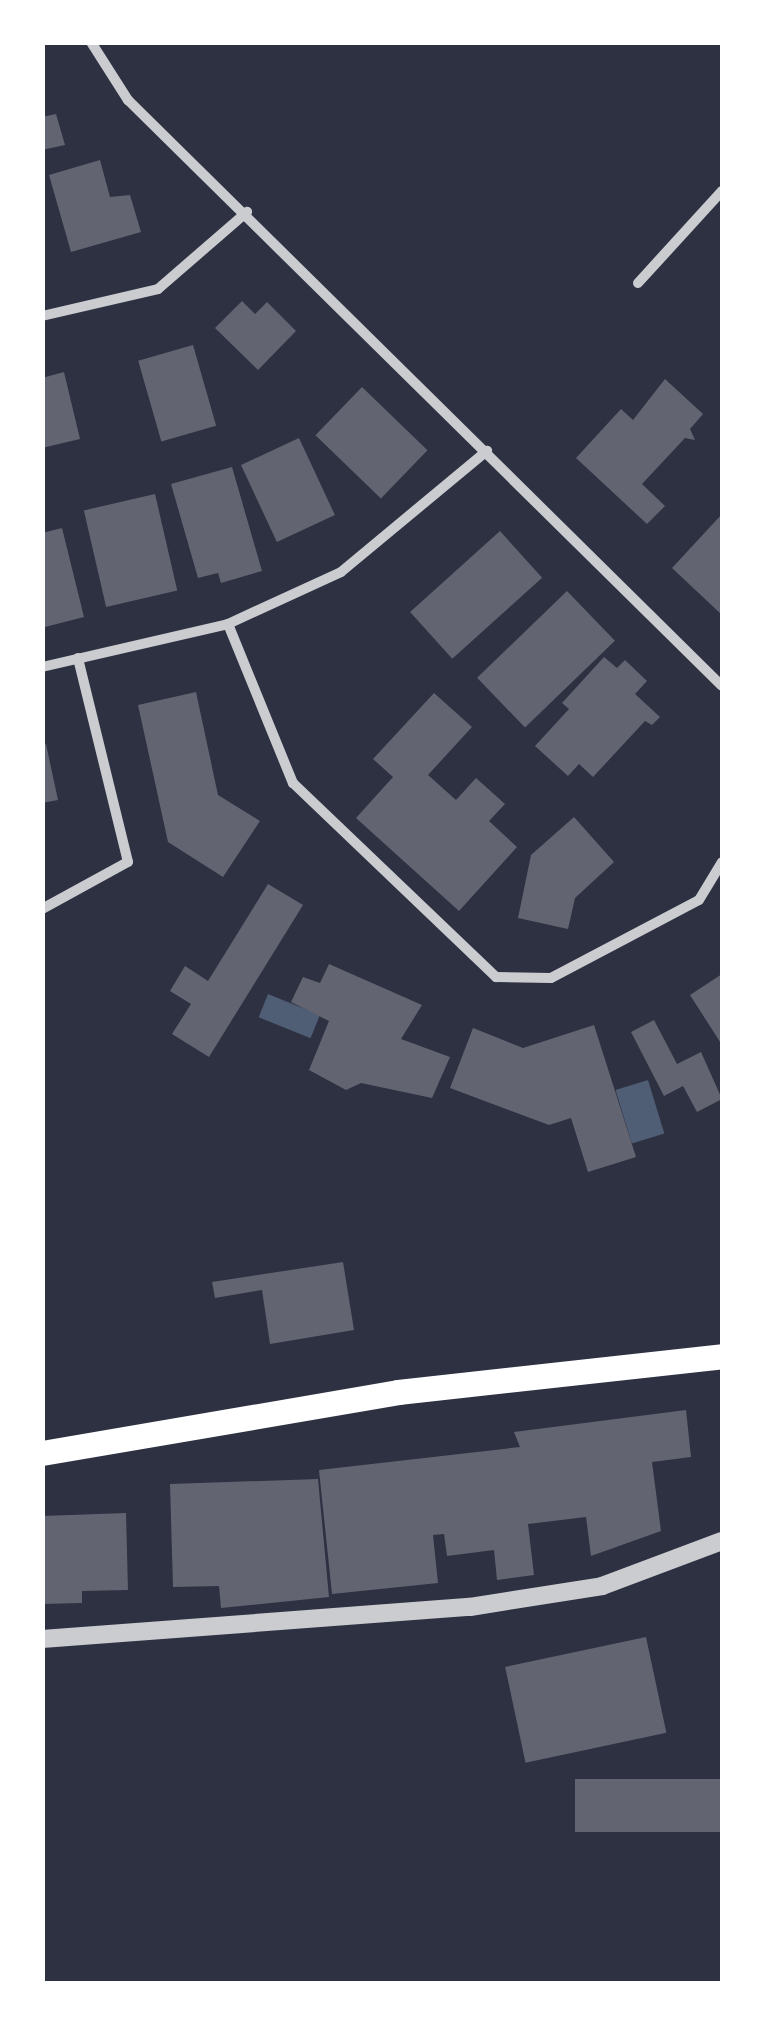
<!DOCTYPE html>
<style>
body{margin:0}
#map{position:relative;width:765px;height:2026px;overflow:hidden;background:#2d3142;font-family:Montserrat,sans-serif}
div>[style]{position:absolute}
[style*='--x']{left:calc(var(--x)*1px);top:calc(var(--y)*1px);width:calc(var(--w)*1px);rotate:calc(var(--a)*1deg)}
.water>*{inset:0;background:#4f5d75;transform-origin:0 0}
.building>*{inset:0;background:#626471;transform-origin:0 0}
.minor>*{height:10px;margin:-5px;padding:0 5px;transform-origin:5px;border-radius:5px;background:#caccd0}
.tertiary>*{height:18px;margin:-9px;padding:0 9px;transform-origin:9px;border-radius:9px;background:#caccd0}
.primary>*{height:25px;margin:-12.5px;padding:0 12.5px;transform-origin:12.5px;border-radius:12.5px;background:#fff}
span{translate:-50% -50%;white-space:nowrap;text-align:center;line-height:1.15;-webkit-text-stroke:9px #fff;paint-order:stroke}
.frame{position:absolute;inset:0;border:45px solid #fff;pointer-events:none}
</style>
<div id="map">
<div class="water">
<div style="left:268px;top:994px;width:56px;height:25px;rotate:22deg"></div>
<div style="left:648px;top:1080px;width:56px;height:34px;rotate:73deg"></div>
</div>
<div class="building">
<div style="clip-path:polygon(56px 114px,65px 145px,42px 150px,42px 117px)"></div>
<div style="clip-path:polygon(100px 160px,110px 197px,130px 195px,141px 232px,71px 252px,49px 175px)"></div>
<div style="clip-path:polygon(242px 301px,255px 314px,267px 302px,296px 331px,258px 370px,215px 328px)"></div>
<div style="left:193px;top:345px;width:84px;height:57px;rotate:74deg"></div>
<div style="clip-path:polygon(64px 372px,80px 439px,42px 448px,42px 378px)"></div>
<div style="clip-path:polygon(665px 379px,703px 414px,690px 429px,695px 440px,685px 438px,642px 484px,665px 506px,647px 524px,576px 458px,621px 409px,633px 420px)"></div>
<div style="left:362px;top:387px;width:91px;height:67px;rotate:44deg"></div>
<div style="left:299px;top:438px;width:85px;height:64px;rotate:65deg"></div>
<div style="clip-path:polygon(232px 467px,262px 571px,221px 583px,218px 573px,198px 578px,171px 484px)"></div>
<div style="left:155px;top:494px;width:99px;height:73px;rotate:77deg"></div>
<div style="clip-path:polygon(722px 514px,722px 615px,672px 568px)"></div>
<div style="clip-path:polygon(62px 528px,84px 617px,45px 627px,42px 533px)"></div>
<div style="left:500px;top:531px;width:63px;height:121px;rotate:48deg"></div>
<div style="left:567px;top:591px;width:69px;height:125px;rotate:46deg"></div>
<div style="clip-path:polygon(604px 657px,617px 668px,625px 660px,647px 681px,635px 694px,660px 717px,652px 725px,645px 721px,593px 777px,579px 764px,568px 776px,535px 746px,569px 709px,562px 703px)"></div>
<div style="clip-path:polygon(196px 692px,218px 795px,260px 821px,223px 877px,168px 842px,138px 705px)"></div>
<div style="clip-path:polygon(434px 693px,472px 727px,428px 775px,456px 800px,476px 778px,505px 804px,489px 821px,517px 847px,459px 911px,356px 818px,393px 777px,373px 759px)"></div>
<div style="clip-path:polygon(46px 744px,58px 800px,42px 803px,42px 745px)"></div>
<div style="clip-path:polygon(574px 817px,614px 862px,575px 898px,568px 929px,518px 918px,531px 855px)"></div>
<div style="clip-path:polygon(268px 884px,303px 905px,209px 1057px,172px 1034px,191px 1004px,170px 991px,185px 966px,208px 981px)"></div>
<div style="clip-path:polygon(329px 964px,422px 1005px,401px 1039px,450px 1057px,432px 1098px,361px 1083px,346px 1090px,309px 1070px,329px 1021px,291px 1002px,303px 977px,320px 983px)"></div>
<div style="clip-path:polygon(722px 974px,722px 1045px,690px 995px)"></div>
<div style="clip-path:polygon(654px 1020px,677px 1064px,701px 1052px,722px 1099px,697px 1112px,683px 1086px,664px 1096px,631px 1032px)"></div>
<div style="clip-path:polygon(594px 1025px,636px 1157px,588px 1172px,571px 1118px,549px 1125px,450px 1088px,473px 1028px,523px 1048px)"></div>
<div style="clip-path:polygon(343px 1262px,354px 1330px,270px 1344px,262px 1290px,215px 1298px,212px 1282px)"></div>
<div style="clip-path:polygon(686px 1410px,691px 1457px,652px 1462px,661px 1531px,591px 1556px,586px 1517px,528px 1524px,534px 1575px,497px 1580px,494px 1550px,447px 1556px,444px 1534px,433px 1535px,438px 1583px,332px 1594px,319px 1470px,520px 1447px,514px 1432px)"></div>
<div style="clip-path:polygon(318px 1479px,329px 1597px,221px 1608px,219px 1586px,173px 1587px,170px 1484px)"></div>
<div style="clip-path:polygon(126px 1513px,128px 1590px,82px 1591px,82px 1603px,42px 1604px,42px 1516px)"></div>
<div style="left:646px;top:1637px;width:98px;height:144px;rotate:78deg"></div>
<div style="left:722px;top:1779px;width:53px;height:147px;rotate:90deg"></div>
</div>
<div class="minor">
<div style="--x:91;--y:42;--w:69;--a:57.5"></div>
<div style="--x:128;--y:100;--w:834;--a:44.61"></div>
<div style="--x:638;--y:283;--w:125;--a:-47.6"></div>
<div style="--x:42;--y:316;--w:119;--a:-13.1"></div>
<div style="--x:158;--y:289;--w:118;--a:-40.9"></div>
<div style="--x:228;--y:624;--w:172;--a:67.8"></div>
<div style="--x:293;--y:783;--w:281;--a:43.7"></div>
<div style="--x:496;--y:977;--w:55;--a:1"></div>
<div style="--x:551;--y:978;--w:167;--a:-27.8"></div>
<div style="--x:699;--y:900;--w:44;--a:-58.8"></div>
<div style="--x:42;--y:667;--w:191;--a:-13"></div>
<div style="--x:228;--y:624;--w:124;--a:-24.7"></div>
<div style="--x:341;--y:572;--w:190;--a:-39.7"></div>
<div style="--x:42;--y:909;--w:98;--a:-28.7"></div>
<div style="--x:128;--y:862;--w:210;--a:-103.8"></div>
</div>
<div class="tertiary">
<div style="--x:42;--y:1639;--w:429;--a:-4.3"></div>
<div style="--x:470;--y:1607;--w:134;--a:-9"></div>
<div style="--x:602;--y:1586;--w:128;--a:-20.6"></div>
</div>
<div class="primary">
<div style="--x:42;--y:1453;--w:361;--a:-9.7"></div>
<div style="--x:398;--y:1392;--w:326;--a:-6.3"></div>
</div>
<div class="frame"></div>
</div>
